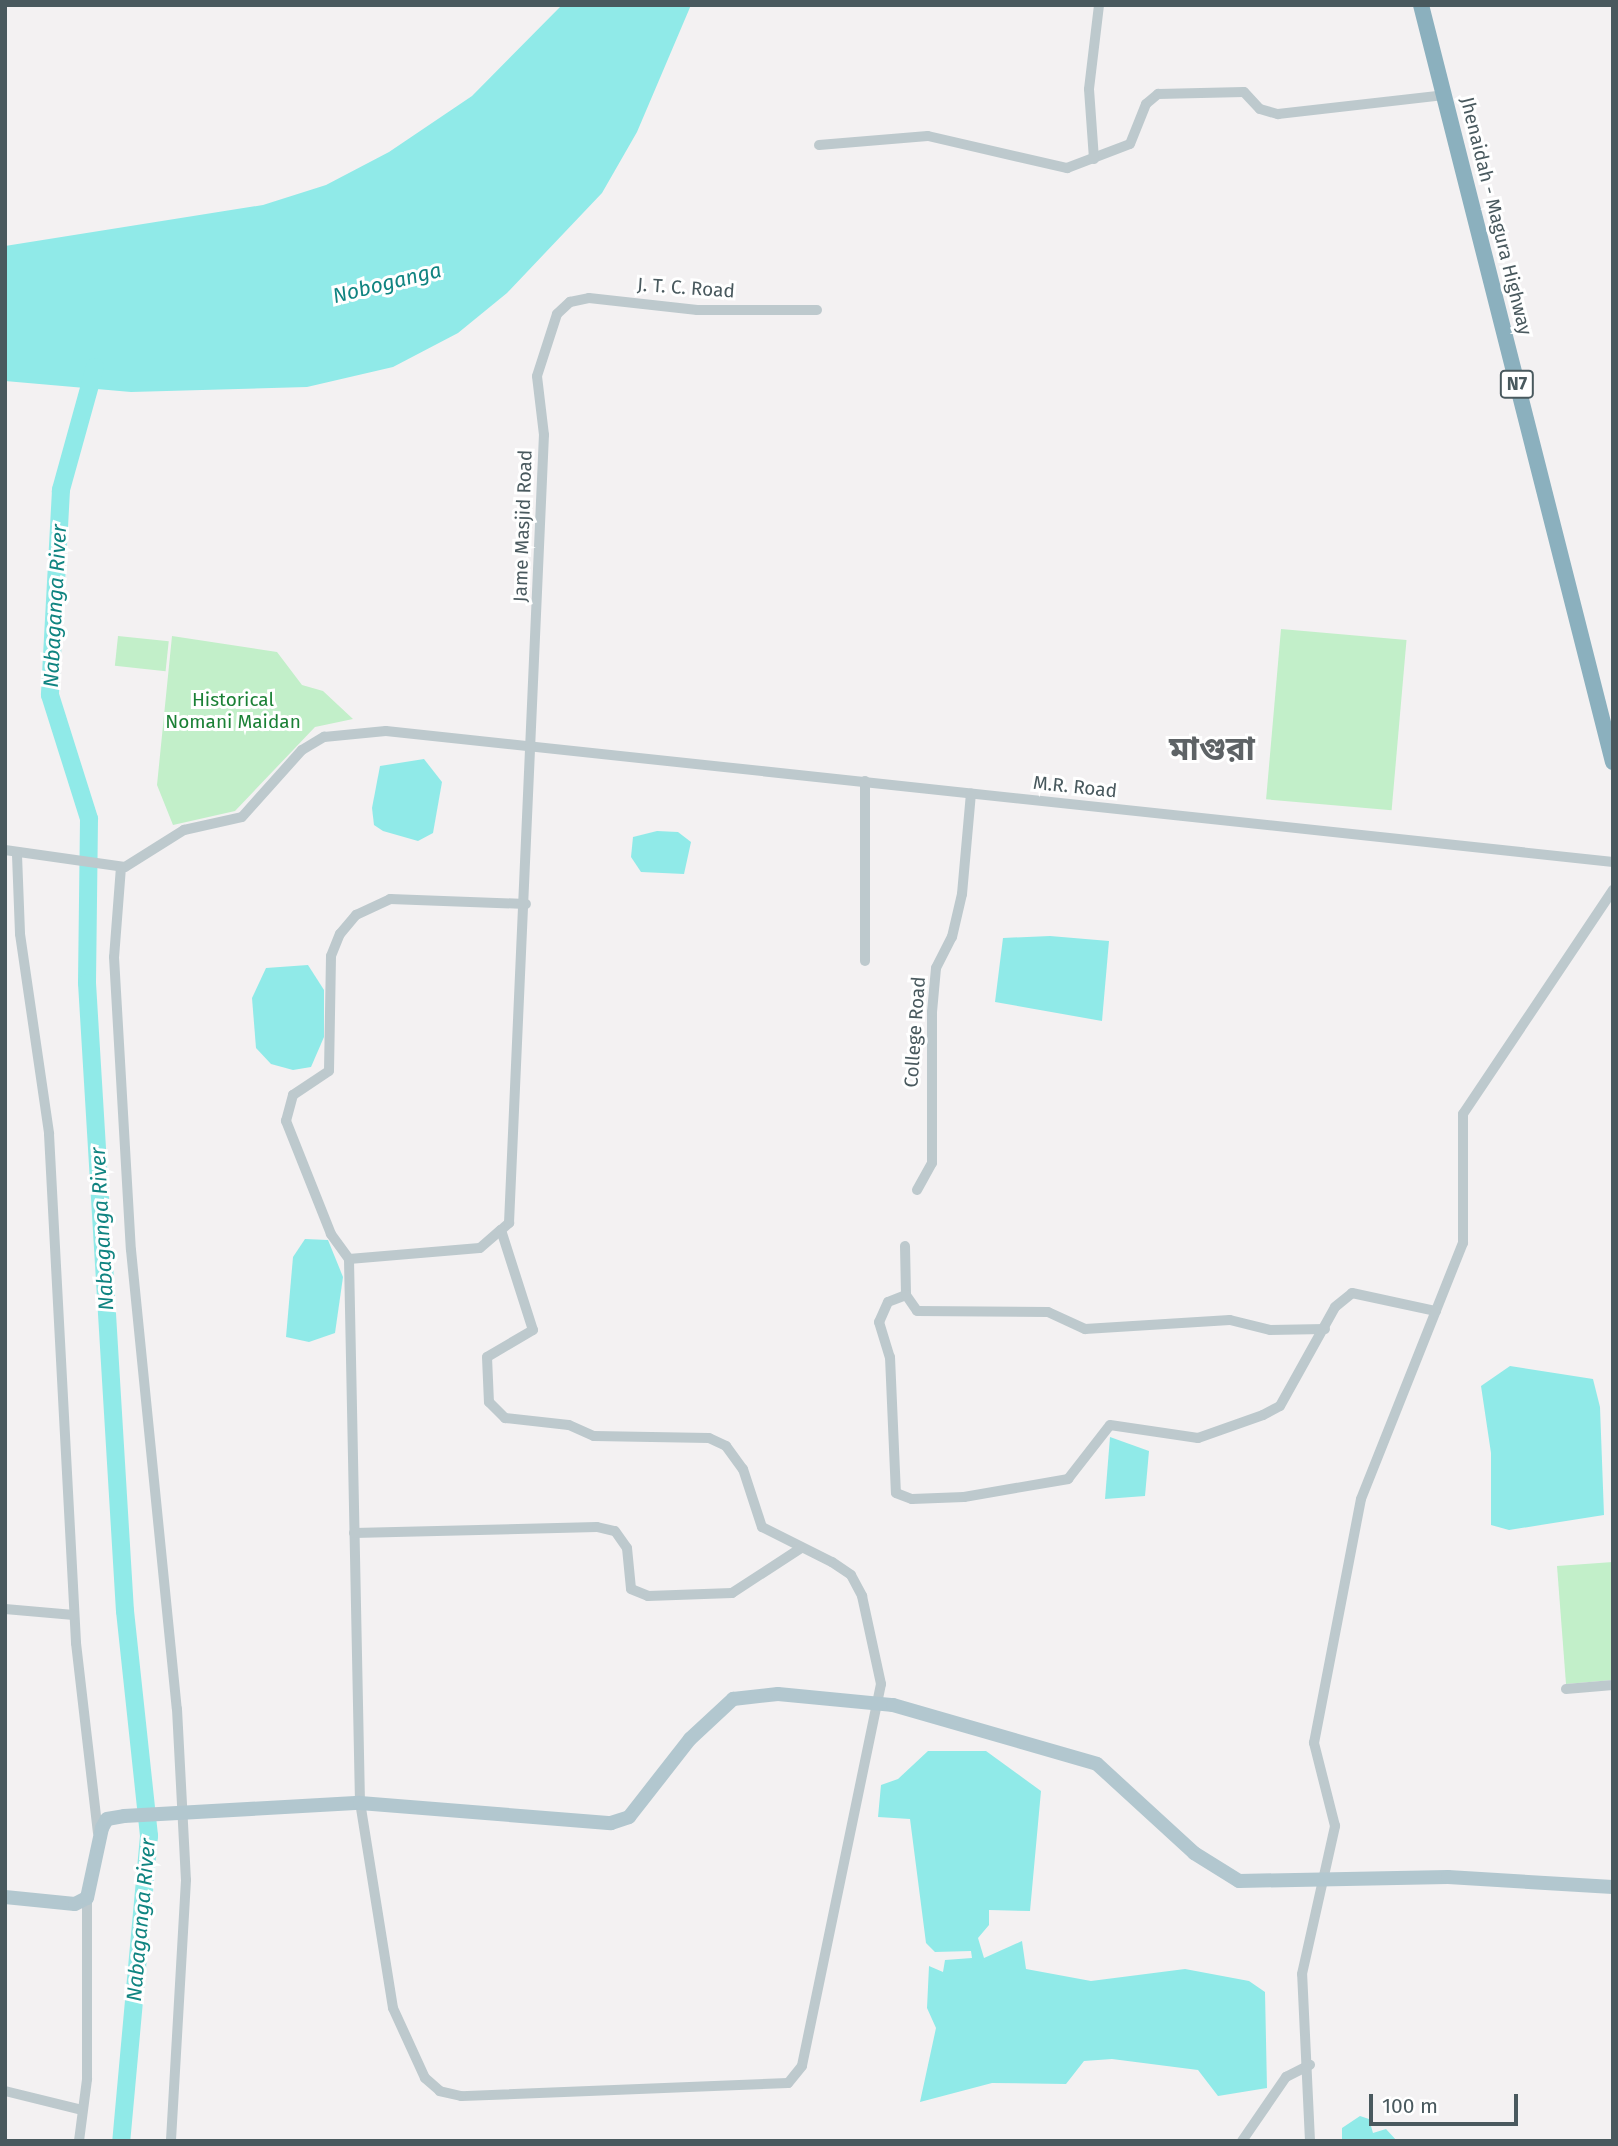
<!DOCTYPE html>
<meta charset="utf-8">
<style>
body{margin:0}
#map{position:relative;width:1618px;height:2146px;overflow:hidden;background:#f3f1f2;font-family:"Fira Sans","Noto Sans Bengali",sans-serif}
div>[style]{position:absolute}
[style*='--x']{left:calc(var(--x)*1px);top:calc(var(--y)*1px);width:calc(var(--w)*1px);rotate:calc(var(--a)*1deg)}
.green>*{inset:0;background:#c2efc9;transform-origin:0 0}
.water>*{inset:0;background:#90eae8}
.river>*{height:18px;margin:-9px;padding:0 9px;transform-origin:9px;border-radius:9px;background:#90eae8}
.minor>*{height:10px;margin:-5px;padding:0 5px;transform-origin:5px;border-radius:5px;background:#bdc9cd}
.major>*{height:14px;margin:-7px;padding:0 7px;transform-origin:7px;border-radius:7px;background:#b2c7cf}
.highway>*{height:16px;margin:-8px;padding:0 8px;transform-origin:8px;border-radius:8px;background:#8bb0be}
span{translate:-50% -50%;white-space:nowrap;text-align:center;line-height:1.15;-webkit-text-stroke:6px #fff;paint-order:stroke}
.shield-label span{padding:2px 5px;background:#fff;border:2px solid;border-radius:5px;-webkit-text-stroke-width:0}
.shield-label{font-size:18px;color:#49595e;font-weight:700}
.street-label{font-size:19px;color:#49595e}
.park-label{font-size:19px;color:#1a8035}
.water-label{font-size:21px;color:#108481;font-style:italic}
.town-label{font-size:33px;color:#5e6366;font-weight:700}
.frame{position:absolute;inset:0;border:7px solid #49595e;pointer-events:none}
.scale{position:absolute;left:1369px;top:2094px;width:149px;height:32px;box-sizing:border-box;border:4px solid #49595e;border-top:0;padding-left:9px;font-size:21px;line-height:24px;white-space:nowrap;color:#49595e;-webkit-text-stroke:5px #fff;paint-order:stroke}
</style>
<div id="map">
<div class="green">
<div style="left:1281px;top:629px;width:126px;height:171px;rotate:5deg"></div>
<div style="left:118px;top:636px;width:51px;height:30px;rotate:6deg"></div>
<div style="clip-path:polygon(172px 636px,277px 652px,302px 685px,323px 691px,353px 719px,315px 727px,235px 811px,173px 825px,157px 785px)"></div>
<div style="clip-path:polygon(1613px 1562px,1613px 1680px,1566px 1684px,1557px 1566px)"></div>
</div>
<div class="water">
<div style="clip-path:polygon(562px 5px,691px 5px,637px 132px,602px 193px,507px 293px,458px 333px,393px 367px,307px 387px,131px 392px,5px 381px,5px 246px,263px 205px,326px 185px,389px 152px,472px 96px)"></div>
<div style="clip-path:polygon(424px 759px,442px 782px,433px 833px,418px 841px,383px 831px,374px 825px,372px 808px,380px 766px)"></div>
<div style="clip-path:polygon(657px 831px,678px 832px,691px 842px,684px 874px,641px 872px,631px 857px,633px 837px)"></div>
<div style="clip-path:polygon(1050px 936px,1109px 941px,1102px 1021px,995px 1002px,1003px 938px)"></div>
<div style="clip-path:polygon(308px 965px,324px 990px,324px 1037px,311px 1067px,293px 1070px,271px 1064px,256px 1048px,252px 998px,266px 968px)"></div>
<div style="clip-path:polygon(305px 1239px,328px 1240px,343px 1277px,335px 1333px,309px 1342px,286px 1337px,293px 1257px)"></div>
<div style="clip-path:polygon(1510px 1366px,1593px 1379px,1600px 1407px,1604px 1515px,1509px 1530px,1491px 1525px,1491px 1453px,1481px 1386px)"></div>
<div style="clip-path:polygon(1110px 1437px,1149px 1451px,1145px 1496px,1105px 1499px)"></div>
<div style="clip-path:polygon(928px 1751px,986px 1751px,1041px 1791px,1030px 1911px,989px 1910px,989px 1925px,978px 1938px,984px 1958px,1022px 1941px,1026px 1969px,1091px 1981px,1185px 1969px,1249px 1981px,1265px 1992px,1267px 2088px,1218px 2096px,1198px 2070px,1112px 2059px,1084px 2061px,1066px 2084px,992px 2083px,920px 2102px,936px 2028px,927px 2008px,929px 1966px,943px 1972px,945px 1960px,972px 1958px,971px 1951px,935px 1952px,926px 1943px,910px 1819px,878px 1817px,881px 1785px,898px 1779px)"></div>
<div style="clip-path:polygon(1360px 2116px,1369px 2119px,1373px 2133px,1386px 2129px,1397px 2141px,1342px 2141px,1342px 2128px)"></div>
</div>
<div class="river">
<div style="--x:95;--y:367;--w:128;--a:105.5"></div>
<div style="--x:61;--y:490;--w:205;--a:93.1"></div>
<div style="--x:50;--y:695;--w:130;--a:72.5"></div>
<div style="--x:89;--y:819;--w:164;--a:90.7"></div>
<div style="--x:87;--y:983;--w:629;--a:86.54"></div>
<div style="--x:125;--y:1611;--w:226;--a:83.9"></div>
<div style="--x:149;--y:1836;--w:306;--a:95.2"></div>
</div>
<div class="minor">
<div style="--x:819;--y:145;--w:109;--a:-4.7"></div>
<div style="--x:928;--y:136;--w:143;--a:13"></div>
<div style="--x:1067;--y:168;--w:67;--a:-20.9"></div>
<div style="--x:1130;--y:144;--w:43;--a:-68.2"></div>
<div style="--x:1146;--y:104;--w:16;--a:-40"></div>
<div style="--x:1158;--y:94;--w:86;--a:-1.3"></div>
<div style="--x:1244;--y:92;--w:23;--a:47"></div>
<div style="--x:1260;--y:109;--w:19;--a:16"></div>
<div style="--x:1278;--y:114;--w:167;--a:-6.5"></div>
<div style="--x:1094;--y:159;--w:70;--a:-94.1"></div>
<div style="--x:1089;--y:89;--w:85;--a:-83.2"></div>
<div style="--x:5;--y:850;--w:121;--a:8.1"></div>
<div style="--x:125;--y:867;--w:70;--a:-32.1"></div>
<div style="--x:184;--y:830;--w:59;--a:-12.6"></div>
<div style="--x:242;--y:817;--w:90;--a:-48.2"></div>
<div style="--x:302;--y:750;--w:26;--a:-31"></div>
<div style="--x:324;--y:737;--w:62;--a:-5.5"></div>
<div style="--x:386;--y:731;--w:1234;--a:6.09"></div>
<div style="--x:17;--y:855;--w:79;--a:87.8"></div>
<div style="--x:20;--y:934;--w:202;--a:81.7"></div>
<div style="--x:49;--y:1134;--w:510;--a:86.96"></div>
<div style="--x:76;--y:1643;--w:191;--a:83.4"></div>
<div style="--x:121;--y:867;--w:90;--a:94.4"></div>
<div style="--x:114;--y:957;--w:293;--a:86.7"></div>
<div style="--x:131;--y:1250;--w:461;--a:84.3"></div>
<div style="--x:177;--y:1709;--w:171;--a:87"></div>
<div style="--x:186;--y:1880;--w:261;--a:93.3"></div>
<div style="--x:865;--y:961;--w:180;--a:-90"></div>
<div style="--x:917;--y:1190;--w:31;--a:-61"></div>
<div style="--x:932;--y:1163;--w:151;--a:-90"></div>
<div style="--x:932;--y:1012;--w:44;--a:-84.8"></div>
<div style="--x:936;--y:968;--w:35;--a:-63"></div>
<div style="--x:952;--y:937;--w:44;--a:-76.9"></div>
<div style="--x:962;--y:894;--w:101;--a:-84.9"></div>
<div style="--x:501;--y:1230;--w:105;--a:72.3"></div>
<div style="--x:533;--y:1330;--w:53;--a:149.6"></div>
<div style="--x:487;--y:1357;--w:45;--a:87.5"></div>
<div style="--x:489;--y:1402;--w:23;--a:45"></div>
<div style="--x:505;--y:1418;--w:64;--a:6.2"></div>
<div style="--x:569;--y:1425;--w:27;--a:24"></div>
<div style="--x:594;--y:1436;--w:115;--a:1"></div>
<div style="--x:709;--y:1438;--w:19;--a:25"></div>
<div style="--x:726;--y:1446;--w:29;--a:54"></div>
<div style="--x:743;--y:1469;--w:61;--a:71.9"></div>
<div style="--x:762;--y:1527;--w:78;--a:26.6"></div>
<div style="--x:832;--y:1562;--w:23;--a:34"></div>
<div style="--x:851;--y:1575;--w:24;--a:62"></div>
<div style="--x:862;--y:1596;--w:90;--a:77.8"></div>
<div style="--x:881;--y:1684;--w:390;--a:101.7"></div>
<div style="--x:802;--y:2066;--w:22;--a:129"></div>
<div style="--x:788;--y:2083;--w:327;--a:177.7"></div>
<div style="--x:461;--y:2096;--w:22;--a:-167"></div>
<div style="--x:440;--y:2091;--w:20;--a:-139"></div>
<div style="--x:425;--y:2078;--w:77;--a:-114.6"></div>
<div style="--x:393;--y:2008;--w:208;--a:-99.1"></div>
<div style="--x:360;--y:1803;--w:544;--a:-91.16"></div>
<div style="--x:349;--y:1259;--w:131;--a:-4.8"></div>
<div style="--x:480;--y:1248;--w:28;--a:-41"></div>
<div style="--x:501;--y:1230;--w:11;--a:-41"></div>
<div style="--x:509;--y:1223;--w:789;--a:-87.46"></div>
<div style="--x:544;--y:435;--w:59;--a:-96.8"></div>
<div style="--x:537;--y:376;--w:65;--a:-72.1"></div>
<div style="--x:557;--y:314;--w:18;--a:-43"></div>
<div style="--x:570;--y:302;--w:19;--a:-12"></div>
<div style="--x:589;--y:298;--w:109;--a:6.3"></div>
<div style="--x:697;--y:310;--w:120;--a:0"></div>
<div style="--x:905;--y:1246;--w:49;--a:88.8"></div>
<div style="--x:906;--y:1295;--w:19;--a:159"></div>
<div style="--x:888;--y:1302;--w:22;--a:114"></div>
<div style="--x:879;--y:1322;--w:37;--a:73"></div>
<div style="--x:890;--y:1357;--w:136;--a:87.5"></div>
<div style="--x:896;--y:1493;--w:17;--a:21"></div>
<div style="--x:912;--y:1499;--w:52;--a:-2.2"></div>
<div style="--x:964;--y:1497;--w:106;--a:-9.8"></div>
<div style="--x:1068;--y:1479;--w:68;--a:-52.1"></div>
<div style="--x:1110;--y:1425;--w:89;--a:8.4"></div>
<div style="--x:1198;--y:1438;--w:69;--a:-19.5"></div>
<div style="--x:1263;--y:1415;--w:19;--a:-28"></div>
<div style="--x:1280;--y:1406;--w:113;--a:-60.9"></div>
<div style="--x:1335;--y:1307;--w:22;--a:-39"></div>
<div style="--x:1352;--y:1293;--w:86;--a:12.1"></div>
<div style="--x:349;--y:1259;--w:31;--a:-126"></div>
<div style="--x:331;--y:1234;--w:122;--a:-111.7"></div>
<div style="--x:286;--y:1121;--w:27;--a:-75"></div>
<div style="--x:293;--y:1095;--w:43;--a:-33.7"></div>
<div style="--x:329;--y:1071;--w:115;--a:-89"></div>
<div style="--x:331;--y:956;--w:24;--a:-68"></div>
<div style="--x:340;--y:934;--w:25;--a:-50"></div>
<div style="--x:356;--y:915;--w:38;--a:-25"></div>
<div style="--x:390;--y:899;--w:136;--a:2.1"></div>
<div style="--x:906;--y:1295;--w:19;--a:55"></div>
<div style="--x:917;--y:1311;--w:131;--a:0.4"></div>
<div style="--x:1048;--y:1312;--w:41;--a:24.7"></div>
<div style="--x:1085;--y:1329;--w:145;--a:-3.6"></div>
<div style="--x:1230;--y:1320;--w:41;--a:14"></div>
<div style="--x:1270;--y:1330;--w:55;--a:-1"></div>
<div style="--x:354;--y:1533;--w:243;--a:-1.4"></div>
<div style="--x:597;--y:1527;--w:18;--a:13"></div>
<div style="--x:615;--y:1531;--w:21;--a:55"></div>
<div style="--x:627;--y:1548;--w:41;--a:84.4"></div>
<div style="--x:631;--y:1589;--w:18;--a:22"></div>
<div style="--x:648;--y:1596;--w:84;--a:-2"></div>
<div style="--x:732;--y:1593;--w:82;--a:-33.1"></div>
<div style="--x:5;--y:1609;--w:69;--a:5"></div>
<div style="--x:1566;--y:1689;--w:47;--a:-4.9"></div>
<div style="--x:5;--y:2091;--w:79;--a:13.9"></div>
<div style="--x:79;--y:2141;--w:63;--a:-82.6"></div>
<div style="--x:87;--y:2079;--w:181;--a:-90"></div>
<div style="--x:1242;--y:2141;--w:78;--a:-55.5"></div>
<div style="--x:1286;--y:2077;--w:27;--a:-27"></div>
<div style="--x:1310;--y:2141;--w:167;--a:-92.7"></div>
<div style="--x:1302;--y:1974;--w:152;--a:-77.4"></div>
<div style="--x:1335;--y:1826;--w:86;--a:-104.2"></div>
<div style="--x:1314;--y:1743;--w:248;--a:-79.1"></div>
<div style="--x:1361;--y:1499;--w:276;--a:-68.3"></div>
<div style="--x:1463;--y:1243;--w:129;--a:-90"></div>
<div style="--x:1463;--y:1114;--w:270;--a:-56.2"></div>
</div>
<div class="major">
<div style="--x:5;--y:1897;--w:70;--a:5.7"></div>
<div style="--x:75;--y:1904;--w:13;--a:-27"></div>
<div style="--x:87;--y:1898;--w:72;--a:-77.9"></div>
<div style="--x:102;--y:1828;--w:10;--a:-61"></div>
<div style="--x:107;--y:1819;--w:17;--a:-10"></div>
<div style="--x:124;--y:1816;--w:236;--a:-3.2"></div>
<div style="--x:360;--y:1803;--w:252;--a:4.6"></div>
<div style="--x:611;--y:1823;--w:19;--a:-18"></div>
<div style="--x:629;--y:1817;--w:99;--a:-52"></div>
<div style="--x:690;--y:1739;--w:59;--a:-42.9"></div>
<div style="--x:733;--y:1699;--w:45;--a:-6.3"></div>
<div style="--x:778;--y:1694;--w:116;--a:5.5"></div>
<div style="--x:893;--y:1705;--w:212;--a:16.1"></div>
<div style="--x:1097;--y:1764;--w:132;--a:42.5"></div>
<div style="--x:1194;--y:1853;--w:53;--a:31.9"></div>
<div style="--x:1239;--y:1881;--w:209;--a:-1.1"></div>
<div style="--x:1448;--y:1877;--w:165;--a:3.5"></div>
</div>
<div class="highway">
<div style="--x:1421;--y:5;--w:781;--a:75.77"></div>
</div>
<div class="shield-label">
<span style="left:1517px;top:384px">N7</span>
</div>
<div class="street-label">
<span style="left:1496px;top:216px;rotate:76deg">Jhenaidah - Magura Highway</span>
<span style="left:686px;top:288px;rotate:4deg">J. T. C. Road</span>
<span style="left:523px;top:526px;rotate:-88deg">Jame Masjid Road</span>
<span style="left:1075px;top:787px;rotate:6deg">M.R. Road</span>
<span style="left:915px;top:1032px;rotate:-86deg">College Road</span>
</div>
<div class="park-label">
<span style="left:233px;top:711px">Historical<br>Nomani Maidan</span>
</div>
<div class="water-label">
<span style="left:387px;top:283px;rotate:-14deg">Noboganga</span>
<span style="left:55px;top:606px;rotate:-87deg">Nabaganga River</span>
<span style="left:102px;top:1229px;rotate:-93deg">Nabaganga River</span>
<span style="left:141px;top:1920px;rotate:-85deg">Nabaganga River</span>
</div>
<div class="town-label">
<span style="left:1212px;top:750px">মাগুরা</span>
</div>
<div class="frame"></div>
<div class="scale">100 m</div>
</div>
